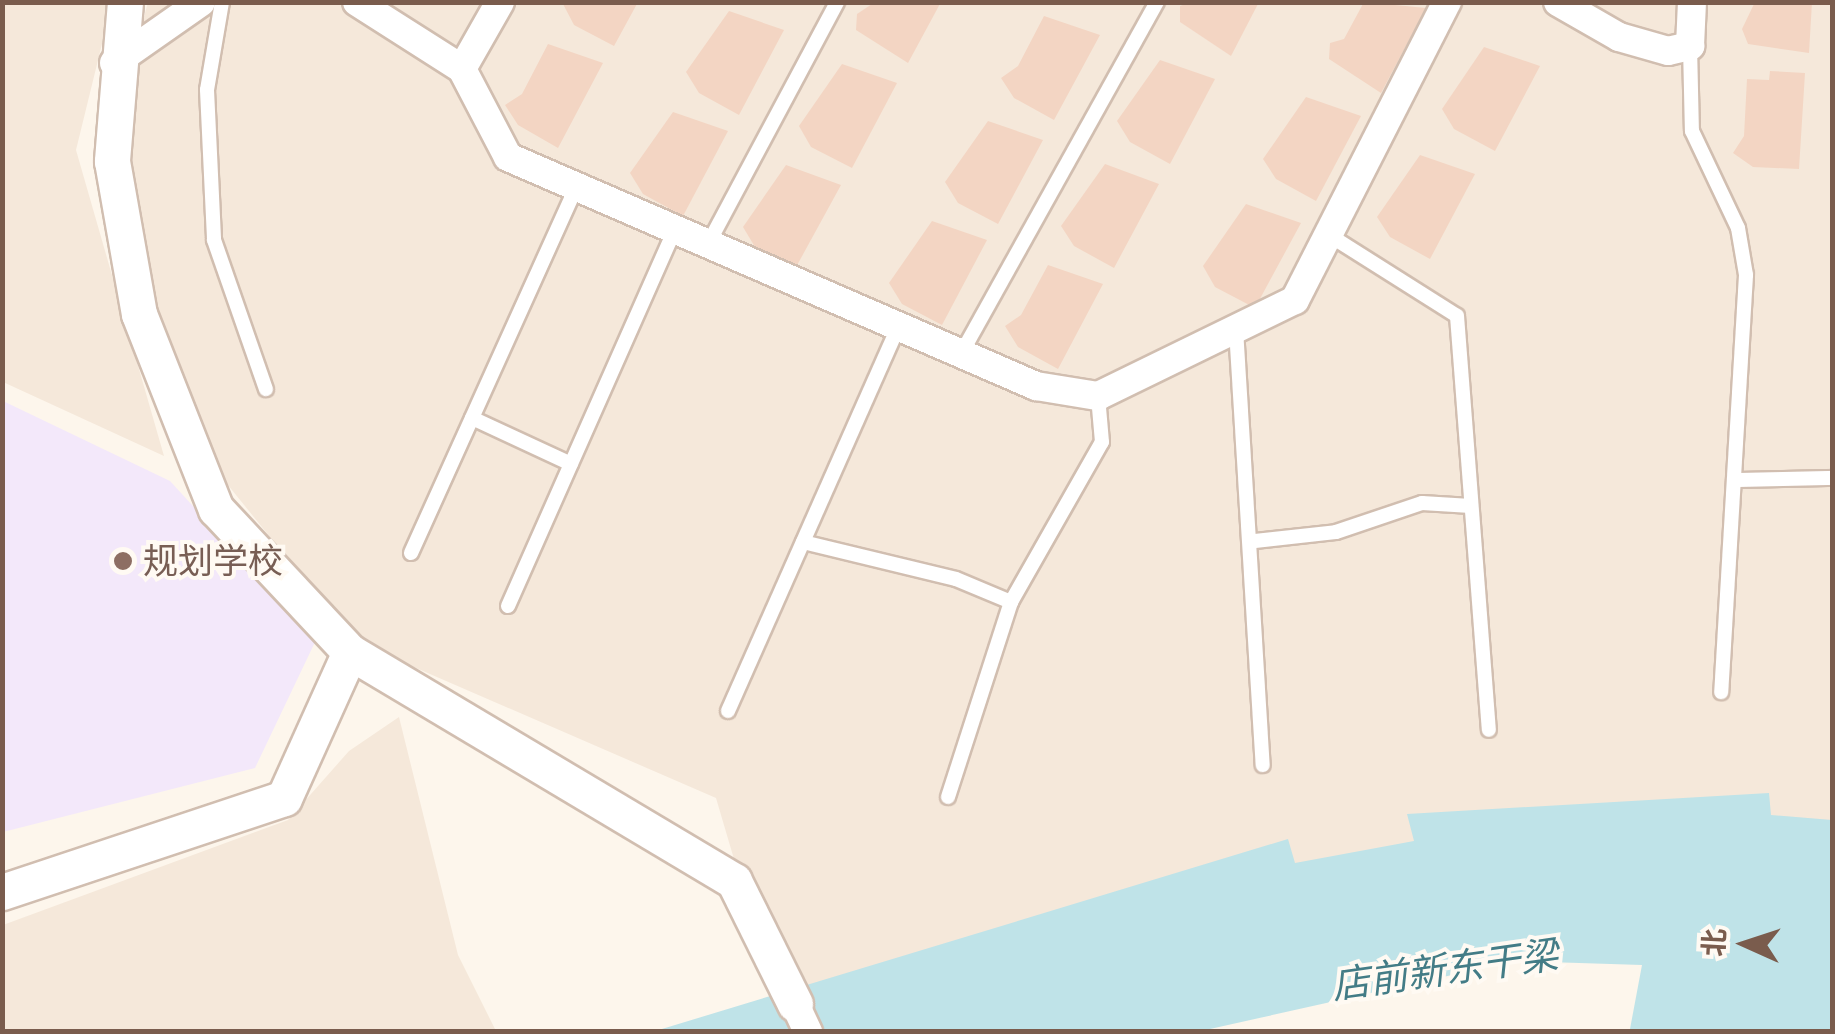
<!DOCTYPE html>
<meta charset="utf-8">
<style>
body{margin:0}
#map{position:relative;width:1835px;height:1034px;overflow:hidden;background:#fdf6ec;font-family:Helvetica,"Noto Sans SC",sans-serif}
div>[style]{position:absolute}
[style*='--x']{left:calc(var(--x)*1px);top:calc(var(--y)*1px);width:calc(var(--w)*1px);rotate:calc(var(--a)*1deg)}
.residential>*{inset:0;background:#f5e8da}
.education>*{inset:0;background:#f3e8fa}
.water>*{inset:0;background:#bfe3e8}
.building>*{inset:0;background:#f3d5c3}
.roads{filter:drop-shadow(2px 0 #d1beb0) drop-shadow(-2px 0 #d1beb0) drop-shadow(0 2px #d1beb0) drop-shadow(0 -2px #d1beb0)}
.service>*{height:14px;margin:-7px;padding:0 7px;transform-origin:7px;border-radius:7px;background:#fff}
.minor>*{height:28px;margin:-14px;padding:0 14px;transform-origin:14px;border-radius:14px;background:#fff}
.tertiary>*{height:35px;margin:-17.5px;padding:0 17.5px;transform-origin:17.5px;border-radius:17.5px;background:#fff}
.dots>*{width:28px;height:28px;translate:-50% -50%;box-sizing:border-box;border:5px solid #fffaf3;border-radius:50%}
span{translate:-50% -50%;white-space:nowrap;text-align:center;line-height:1.15;-webkit-text-stroke:8px #fffaf3;paint-order:stroke}
.education-label{font-size:35px;color:#785e54}
.left{translate:0 -50%;text-align:left}
.water-label{font-size:38px;color:#437c86;font-style:italic}
.frame{position:absolute;inset:0;border:5px solid #7a5c4d;pointer-events:none}
.north{position:absolute;left:1695px;top:894px;width:100px;height:100px;-webkit-text-stroke:8px #fffaf3;paint-order:stroke;rotate:273deg;font-size:28px;font-weight:700;line-height:40px;text-align:center;color:#7a5c4d}
.north::after{content:'';display:block;margin:auto;width:35px;height:45px;background:#7a5c4d;clip-path:polygon(50% 0,100% 100%,50% 72%,0 100%)}
</style>
<div id="map">
<div class="residential">
<div style="clip-path:polygon(148px 2px,1832px 3px,1832px 866px,777px 1005px,716px 798px,354px 641px,215px 469px,145px 281px,125px 87px)"></div>
<div style="clip-path:polygon(3px 3px,112px 3px,76px 150px,164px 456px,3px 382px)"></div>
<div style="clip-path:polygon(399px 717px,458px 955px,496px 1031px,3px 1031px,3px 925px,288px 820px,349px 751px)"></div>
</div>
<div class="education">
<div style="clip-path:polygon(3px 401px,170px 481px,316px 640px,255px 768px,3px 832px)"></div>
</div>
<div class="water">
<div style="clip-path:polygon(1769px 793px,1771px 815px,1832px 820px,1832px 1031px,1630px 1029px,1642px 965px,1515px 961px,1201px 1031px,652px 1032px,1288px 839px,1295px 863px,1414px 841px,1407px 814px)"></div>
</div>
<div class="building">
<div style="clip-path:polygon(562px 2px,638px 2px,614px 46px,574px 25px)"></div>
<div style="clip-path:polygon(875px 2px,941px 2px,908px 63px,856px 30px,857px 14px)"></div>
<div style="clip-path:polygon(1191px 2px,1259px 2px,1231px 56px,1180px 22px,1180px 6px)"></div>
<div style="clip-path:polygon(1364px 2px,1426px 8px,1381px 93px,1329px 59px,1330px 43px,1344px 39px)"></div>
<div style="clip-path:polygon(1755px 2px,1812px 2px,1809px 53px,1748px 44px,1742px 29px)"></div>
<div style="clip-path:polygon(729px 11px,784px 30px,739px 115px,699px 93px,686px 72px)"></div>
<div style="clip-path:polygon(1044px 16px,1100px 35px,1054px 120px,1014px 98px,1001px 78px,1018px 66px)"></div>
<div style="clip-path:polygon(548px 44px,603px 63px,558px 148px,518px 125px,505px 105px,522px 94px)"></div>
<div style="clip-path:polygon(1484px 47px,1540px 66px,1495px 151px,1454px 129px,1442px 109px)"></div>
<div style="clip-path:polygon(1160px 60px,1215px 79px,1170px 164px,1130px 142px,1117px 121px)"></div>
<div style="clip-path:polygon(842px 64px,897px 83px,852px 168px,811px 147px,799px 126px)"></div>
<div style="clip-path:polygon(1770px 71px,1805px 73px,1799px 169px,1753px 167px,1733px 153px,1744px 136px,1747px 79px,1769px 80px)"></div>
<div style="clip-path:polygon(1306px 97px,1361px 116px,1316px 201px,1276px 179px,1263px 159px)"></div>
<div style="clip-path:polygon(673px 112px,728px 131px,683px 216px,643px 194px,630px 173px)"></div>
<div style="clip-path:polygon(988px 121px,1043px 140px,998px 224px,958px 203px,945px 182px)"></div>
<div style="clip-path:polygon(1420px 155px,1475px 174px,1430px 259px,1390px 237px,1377px 217px)"></div>
<div style="clip-path:polygon(1105px 164px,1159px 184px,1114px 268px,1074px 246px,1061px 226px)"></div>
<div style="clip-path:polygon(786px 165px,841px 185px,795px 269px,755px 247px,743px 227px)"></div>
<div style="clip-path:polygon(1246px 204px,1301px 223px,1255px 308px,1215px 287px,1203px 266px)"></div>
<div style="clip-path:polygon(932px 221px,987px 240px,942px 325px,902px 304px,889px 283px)"></div>
<div style="clip-path:polygon(1048px 265px,1103px 284px,1058px 369px,1018px 347px,1005px 326px,1021px 315px)"></div>
</div>
<div class="roads">
<div class="service">
<div style="--x:222;--y:2;--w:89;--a:99.7"></div>
<div style="--x:207;--y:90;--w:150;--a:87.3"></div>
<div style="--x:214;--y:240;--w:158;--a:70.8"></div>
<div style="--x:1690;--y:46;--w:85;--a:88.7"></div>
<div style="--x:1692;--y:131;--w:107;--a:64.6"></div>
<div style="--x:1738;--y:228;--w:48;--a:80.3"></div>
<div style="--x:1746;--y:275;--w:418;--a:93.4"></div>
<div style="--x:1329;--y:235;--w:151;--a:32.3"></div>
<div style="--x:1457;--y:316;--w:415;--a:85.6"></div>
<div style="--x:708;--y:244;--w:274;--a:-61.9"></div>
<div style="--x:1236;--y:329;--w:437;--a:86.5"></div>
<div style="--x:961;--y:354;--w:403;--a:-60.9"></div>
<div style="--x:472;--y:418;--w:109;--a:24.9"></div>
<div style="--x:1734;--y:480;--w:98;--a:-1.2"></div>
<div style="--x:1255;--y:541;--w:81;--a:-6.3"></div>
<div style="--x:1336;--y:532;--w:91;--a:-18.6"></div>
<div style="--x:1422;--y:503;--w:49;--a:3.5"></div>
<div style="--x:803;--y:542;--w:157;--a:13.6"></div>
<div style="--x:956;--y:579;--w:60;--a:22.7"></div>
<div style="--x:411;--y:553;--w:401;--a:-65.7"></div>
<div style="--x:508;--y:606;--w:411;--a:-66.1"></div>
<div style="--x:728;--y:711;--w:420;--a:-66.1"></div>
<div style="--x:948;--y:797;--w:205;--a:-72.1"></div>
<div style="--x:1011;--y:602;--w:184;--a:-60.4"></div>
<div style="--x:1102;--y:442;--w:46;--a:-95"></div>
</div>
<div class="minor">
<div style="--x:357;--y:2;--w:125;--a:32.5"></div>
<div style="--x:500;--y:2;--w:77;--a:119.6"></div>
<div style="--x:462;--y:69;--w:99;--a:62.4"></div>
<div style="--x:508;--y:157;--w:576;--a:23.45"></div>
<div style="--x:1036;--y:386;--w:63;--a:9.2"></div>
<div style="--x:1098;--y:396;--w:219;--a:-26"></div>
<div style="--x:1295;--y:300;--w:335;--a:-63"></div>
<div style="--x:1558;--y:2;--w:70;--a:29.8"></div>
<div style="--x:1619;--y:37;--w:51;--a:15.9"></div>
<div style="--x:1668;--y:51;--w:23;--a:-13"></div>
<div style="--x:1690;--y:46;--w:44;--a:-87.4"></div>
<div style="--x:114;--y:63;--w:106;--a:-35"></div>
<div style="--x:795;--y:1004;--w:31;--a:65"></div>
</div>
<div class="tertiary">
<div style="--x:125;--y:2;--w:160;--a:94.7"></div>
<div style="--x:112;--y:161;--w:155;--a:80"></div>
<div style="--x:139;--y:314;--w:210;--a:68.5"></div>
<div style="--x:216;--y:509;--w:196;--a:46.9"></div>
<div style="--x:350;--y:652;--w:447;--a:30.8"></div>
<div style="--x:734;--y:881;--w:137;--a:63.6"></div>
<div style="--x:2;--y:892;--w:297;--a:-18.4"></div>
<div style="--x:284;--y:798;--w:160;--a:-65.7"></div>
</div>
</div>
<div class="dots">
<div style="left:123px;top:561px;background:#8d6e63"></div>
</div>
<div class="education-label">
<span class="left" style="left:143px;top:561px">规划学校</span>
</div>
<div class="water-label">
<span style="left:1445px;top:971px;rotate:-8deg">店前新东干梁</span>
</div>
<div class="frame"></div>
<div class="north">北</div>
</div>
